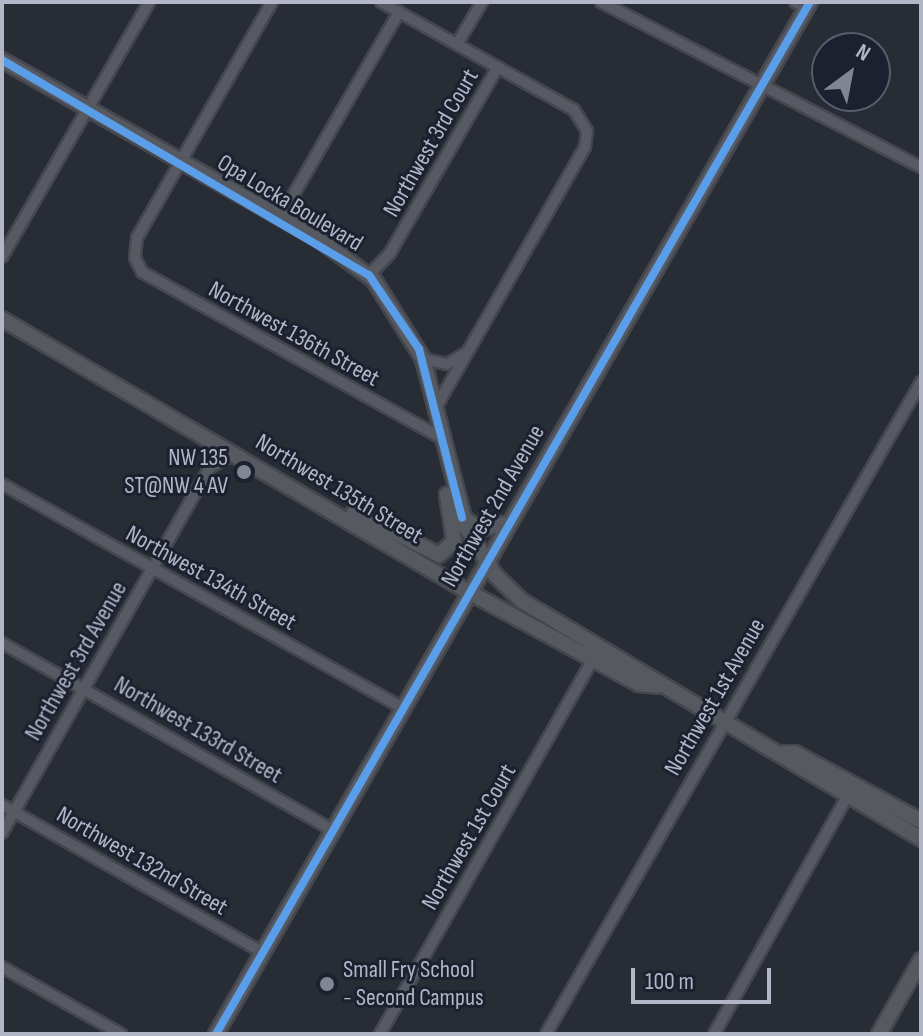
<!DOCTYPE html>
<style>
body{margin:0}
#map{position:relative;width:923px;height:1036px;overflow:hidden;background:#282c35;font-family:"Sofia Sans Condensed",sans-serif}
div>[style]{position:absolute}
[style*='--x']{left:calc(var(--x)*1px);top:calc(var(--y)*1px);width:calc(var(--w)*1px);rotate:calc(var(--a)*1deg)}
.roads{filter:drop-shadow(2px 0 #44474e) drop-shadow(-2px 0 #44474e) drop-shadow(0 2px #44474e) drop-shadow(0 -2px #44474e)}
.street>*{height:10px;margin:-5px;padding:0 5px;transform-origin:5px;border-radius:5px;background:#585a63}
.secondary>*{height:14px;margin:-7px;padding:0 7px;transform-origin:7px;border-radius:7px;background:#575961}
.cycleway>*{height:8px;margin:-4px;padding:0 4px;transform-origin:4px;border-radius:4px;background:#5a9eea}
.dots>*{width:22px;height:22px;translate:-50% -50%;box-sizing:border-box;border:4px solid #1c212f;border-radius:50%}
span{translate:-50% -50%;white-space:nowrap;text-align:center;line-height:1.15;-webkit-text-stroke:6px #1c212f;paint-order:stroke}
.street-label{font-size:24px;color:#b2b6c6}
.poi-label{font-size:24px;color:#b2b6c6}
.right{translate:-100% -50%;text-align:right}
.left{translate:0 -50%;text-align:left}
.frame{position:absolute;inset:0;border:4px solid #b2b6c6;pointer-events:none}
.north{position:absolute;left:811px;top:32px;width:80px;height:80px;box-sizing:border-box;background:#1c212f;border:2px solid #585d6b;border-radius:50%;rotate:32deg;font-size:22px;font-weight:700;line-height:32px;text-align:center;color:#b2b6c6}
.north::after{content:'';display:block;margin:auto;width:28px;height:36px;background:#828693;clip-path:polygon(50% 0,100% 100%,50% 72%,0 100%)}
.scale{position:absolute;left:631px;top:968px;width:140px;height:36px;box-sizing:border-box;border:4px solid #b2b6c6;border-top:0;padding-left:10px;font-size:24px;line-height:28px;white-space:nowrap;color:#b2b6c6;-webkit-text-stroke:6px #1c212f;paint-order:stroke}
</style>
<div id="map">
<div class="roads">
<div class="street">
<div style="--x:272;--y:2;--w:272;--a:119.8"></div>
<div style="--x:137;--y:238;--w:20;--a:96"></div>
<div style="--x:135;--y:258;--w:16;--a:63"></div>
<div style="--x:142;--y:272;--w:341;--a:29"></div>
<div style="--x:381;--y:2;--w:221;--a:29.2"></div>
<div style="--x:574;--y:110;--w:25;--a:58"></div>
<div style="--x:587;--y:131;--w:16;--a:97"></div>
<div style="--x:585;--y:147;--w:302;--a:119.8"></div>
<div style="--x:601;--y:2;--w:360;--a:27.3"></div>
<div style="--x:795;--y:2;--w:13;--a:29"></div>
<div style="--x:457;--y:44;--w:49;--a:-59.2"></div>
<div style="--x:280;--y:218;--w:238;--a:-60"></div>
<div style="--x:2;--y:257;--w:294;--a:-60"></div>
<div style="--x:369;--y:275;--w:30;--a:-46"></div>
<div style="--x:390;--y:253;--w:215;--a:-59.9"></div>
<div style="--x:423;--y:359;--w:25;--a:12"></div>
<div style="--x:447;--y:364;--w:20;--a:-30"></div>
<div style="--x:2;--y:484;--w:456;--a:29.2"></div>
<div style="--x:2;--y:643;--w:379;--a:29.5"></div>
<div style="--x:2;--y:805;--w:299;--a:29.5"></div>
<div style="--x:2;--y:833;--w:420;--a:-60.4"></div>
<div style="--x:209;--y:468;--w:30;--a:-30"></div>
<div style="--x:2;--y:967;--w:137;--a:29.4"></div>
<div style="--x:380;--y:1034;--w:431;--a:-60.4"></div>
<div style="--x:546;--y:1034;--w:752;--a:-60.09"></div>
<div style="--x:714;--y:1034;--w:272;--a:-60.7"></div>
</div>
<div class="secondary">
<div style="--x:2;--y:60;--w:365;--a:29.5"></div>
<div style="--x:320;--y:240;--w:67;--a:36.5"></div>
<div style="--x:374;--y:280;--w:93;--a:58.2"></div>
<div style="--x:423;--y:359;--w:173;--a:75.6"></div>
<div style="--x:466;--y:527;--w:56;--a:58.9"></div>
<div style="--x:495;--y:575;--w:37;--a:44"></div>
<div style="--x:522;--y:601;--w:465;--a:30.8"></div>
<div style="--x:2;--y:319;--w:539;--a:30.33"></div>
<div style="--x:467;--y:591;--w:196;--a:28.4"></div>
<div style="--x:639;--y:684;--w:18;--a:6"></div>
<div style="--x:354;--y:512;--w:95;--a:26.8"></div>
<div style="--x:439;--y:555;--w:21;--a:-43"></div>
<div style="--x:454;--y:541;--w:47;--a:-98.7"></div>
<div style="--x:464;--y:519;--w:19;--a:32"></div>
<div style="--x:480;--y:529;--w:25;--a:-12"></div>
<div style="--x:779;--y:753;--w:16;--a:0"></div>
<div style="--x:795;--y:753;--w:143;--a:28.4"></div>
<div style="--x:216;--y:1034;--w:1191;--a:-60.08"></div>
<div style="--x:879;--y:1034;--w:85;--a:-60.4"></div>
</div>
</div>
<div class="cycleway">
<div style="--x:2;--y:60;--w:425;--a:30.4"></div>
<div style="--x:369;--y:275;--w:89;--a:56"></div>
<div style="--x:419;--y:349;--w:174;--a:75.7"></div>
<div style="--x:216;--y:1034;--w:1191;--a:-60.08"></div>
</div>
<div class="dots">
<div style="left:244px;top:472px;background:#828693"></div>
<div style="left:327px;top:984px;background:#828693"></div>
</div>
<div class="street-label">
<span style="left:431px;top:143px;rotate:-60deg">Northwest 3rd Court</span>
<span style="left:290px;top:203px;rotate:31deg">Opa Locka Boulevard</span>
<span style="left:294px;top:334px;rotate:29deg">Northwest 136th Street</span>
<span style="left:339px;top:489px;rotate:31deg">Northwest 135th Street</span>
<span style="left:493px;top:506px;rotate:-60deg">Northwest 2nd Avenue</span>
<span style="left:211px;top:578px;rotate:29deg">Northwest 134th Street</span>
<span style="left:76px;top:661px;rotate:-60deg">Northwest 3rd Avenue</span>
<span style="left:715px;top:697px;rotate:-60deg">Northwest 1st Avenue</span>
<span style="left:198px;top:730px;rotate:30deg">Northwest 133rd Street</span>
<span style="left:469px;top:837px;rotate:-60deg">Northwest 1st Court</span>
<span style="left:142px;top:861px;rotate:30deg">Northwest 132nd Street</span>
</div>
<div class="poi-label">
<span class="right" style="left:228px;top:472px">NW 135<br>ST@NW 4 AV</span>
<span class="left" style="left:343px;top:984px">Small Fry School<br>- Second Campus</span>
</div>
<div class="frame"></div>
<div class="north">N</div>
<div class="scale">100 m</div>
</div>
